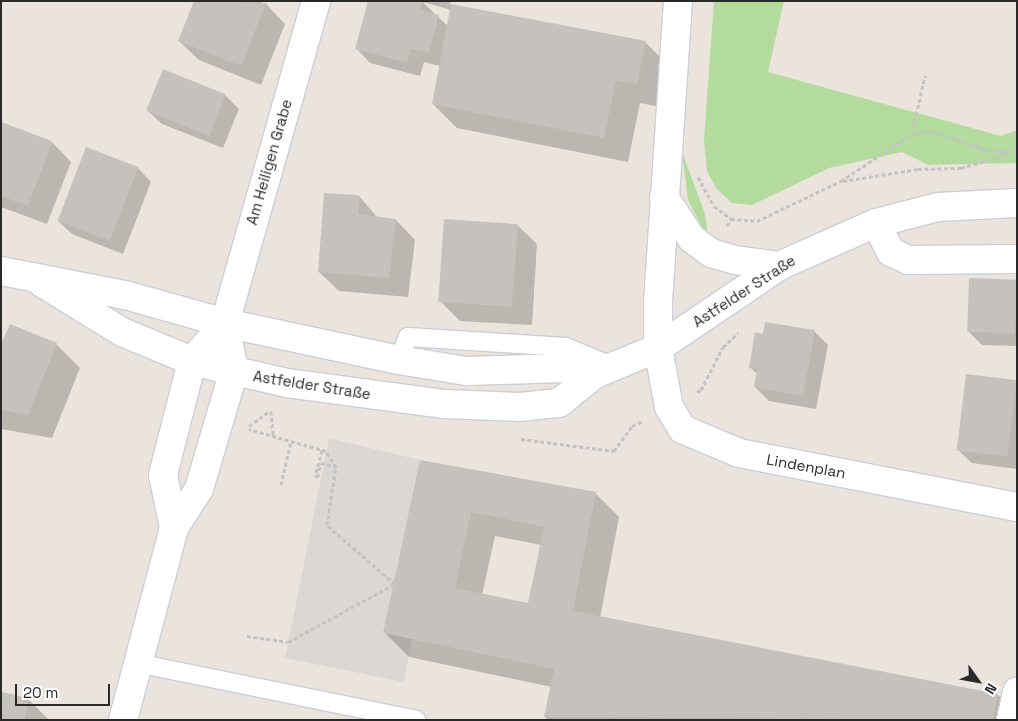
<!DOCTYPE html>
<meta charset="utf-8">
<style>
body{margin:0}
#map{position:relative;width:1018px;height:721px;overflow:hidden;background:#eae4dc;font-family:"Space Grotesk",sans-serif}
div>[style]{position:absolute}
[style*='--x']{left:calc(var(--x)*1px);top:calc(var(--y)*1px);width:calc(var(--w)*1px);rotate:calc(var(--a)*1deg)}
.green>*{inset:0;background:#b3db9e}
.plaza>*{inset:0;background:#dbd7d3}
.shadow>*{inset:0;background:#0003}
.building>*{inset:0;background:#c5c1bc;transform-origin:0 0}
.path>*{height:3px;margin-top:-1.5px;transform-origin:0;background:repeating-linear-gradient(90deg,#c3c3c3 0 4px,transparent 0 6.5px)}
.roads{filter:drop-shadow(1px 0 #cbced9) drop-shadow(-1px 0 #cbced9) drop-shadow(0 1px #cbced9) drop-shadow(0 -1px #cbced9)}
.lane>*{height:18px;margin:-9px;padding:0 9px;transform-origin:9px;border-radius:9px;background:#fff}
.street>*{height:28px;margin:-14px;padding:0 14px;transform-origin:14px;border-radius:14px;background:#fff}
span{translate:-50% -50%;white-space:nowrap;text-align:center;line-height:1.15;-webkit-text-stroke:4px #fff;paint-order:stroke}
.street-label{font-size:15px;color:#292929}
.frame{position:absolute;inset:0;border:2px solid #292929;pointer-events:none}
.north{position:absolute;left:953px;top:656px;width:50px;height:50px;-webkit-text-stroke:4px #fff;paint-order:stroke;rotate:122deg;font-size:14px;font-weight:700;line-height:20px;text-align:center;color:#292929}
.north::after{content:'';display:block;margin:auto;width:18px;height:22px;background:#292929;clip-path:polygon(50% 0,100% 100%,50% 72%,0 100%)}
.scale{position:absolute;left:15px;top:684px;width:95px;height:22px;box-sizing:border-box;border:2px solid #292929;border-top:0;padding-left:6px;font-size:15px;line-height:18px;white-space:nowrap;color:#292929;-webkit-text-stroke:4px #fff;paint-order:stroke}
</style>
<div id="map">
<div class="green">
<div style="clip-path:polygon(714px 1px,784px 1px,768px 72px,1001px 136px,1017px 130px,1017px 163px,928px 165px,902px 152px,829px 168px,752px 205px,732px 203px,716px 188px,707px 171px,704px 139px)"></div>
<div style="clip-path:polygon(682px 152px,705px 214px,707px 229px,704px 231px,688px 200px)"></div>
</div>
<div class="plaza">
<div style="clip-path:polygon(329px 438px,420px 460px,395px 584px,412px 638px,404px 682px,285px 658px)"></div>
</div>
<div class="shadow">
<div style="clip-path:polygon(195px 1px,258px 1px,266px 4px,285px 24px,261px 85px,199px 60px,179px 41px)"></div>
<div style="clip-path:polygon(evenodd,370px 1px,451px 1px,450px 5px,645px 42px,669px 66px,661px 107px,640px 103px,628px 162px,457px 128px,433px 104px,440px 66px,424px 62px,420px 76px,370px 63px,357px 49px,370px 1px,423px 2px,451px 10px,448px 26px,436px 15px,423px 2px)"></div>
<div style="clip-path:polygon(225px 95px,239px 109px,223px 148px,162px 124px,148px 111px)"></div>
<div style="clip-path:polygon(1px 123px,52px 142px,71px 162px,47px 224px,1px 207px)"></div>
<div style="clip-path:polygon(86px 148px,138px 168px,151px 182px,123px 254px,72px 234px,58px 221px)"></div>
<div style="clip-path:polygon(359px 196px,378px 218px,396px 220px,415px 240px,408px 297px,339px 291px,319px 272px)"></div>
<div style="clip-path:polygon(517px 225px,537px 244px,532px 325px,460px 321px,440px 301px)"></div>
<div style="clip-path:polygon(1017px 281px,1017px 346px,982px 345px,968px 331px)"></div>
<div style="clip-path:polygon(814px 331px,828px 345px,816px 409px,769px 401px,755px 387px,757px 374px,750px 367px,764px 335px)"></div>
<div style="clip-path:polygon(56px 344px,80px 368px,52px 438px,1px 429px,1px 348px)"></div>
<div style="clip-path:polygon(1017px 381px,1017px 469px,972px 463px,958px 450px)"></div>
<div style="clip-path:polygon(evenodd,421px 462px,595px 493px,619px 517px,600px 618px,998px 695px,1017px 714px,1017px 720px,548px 720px,545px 717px,552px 687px,409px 657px,385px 633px,421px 462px,495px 536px,541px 545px,529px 605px,482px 595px,495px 536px)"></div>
<div style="clip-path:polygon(28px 699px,49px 720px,1px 720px)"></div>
</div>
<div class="building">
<div style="clip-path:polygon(194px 1px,266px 3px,241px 66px,178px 41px)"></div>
<div style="clip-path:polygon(368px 1px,422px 1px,420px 10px,439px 15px,429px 53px,411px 49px,407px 63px,355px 49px)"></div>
<div style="clip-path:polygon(451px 4px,646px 41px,637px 84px,616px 80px,604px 138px,432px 104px)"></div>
<div style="left:163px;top:69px;width:68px;height:45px;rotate:22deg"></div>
<div style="clip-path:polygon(1px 122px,52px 141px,28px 206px,1px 196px)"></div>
<div style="left:86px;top:147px;width:56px;height:79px;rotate:21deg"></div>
<div style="clip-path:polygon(324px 193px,359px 195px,358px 214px,396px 219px,389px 278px,318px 272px)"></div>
<div style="left:444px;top:219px;width:74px;height:83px;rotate:4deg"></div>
<div style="left:969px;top:278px;width:48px;height:54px;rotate:2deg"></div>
<div style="clip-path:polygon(765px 322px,815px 330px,803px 396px,754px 387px,757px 369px,749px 368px,755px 332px,763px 334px)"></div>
<div style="clip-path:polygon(10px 324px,57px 343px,28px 415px,1px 410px,1px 345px)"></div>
<div style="left:966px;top:374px;width:51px;height:77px;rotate:7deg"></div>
<div style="clip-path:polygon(evenodd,420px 460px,596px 492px,573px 611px,998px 694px,993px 720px,544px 717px,554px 669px,383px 633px,420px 460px,471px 512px,544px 527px,528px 603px,455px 588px,471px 512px)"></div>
<div style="clip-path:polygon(1px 692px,29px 698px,24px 720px,1px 720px)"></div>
</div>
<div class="path">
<div style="--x:912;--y:134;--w:60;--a:-77.6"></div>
<div style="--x:698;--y:177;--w:33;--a:61"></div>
<div style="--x:714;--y:206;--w:21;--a:37"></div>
<div style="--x:843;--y:181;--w:76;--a:-9.1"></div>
<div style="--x:918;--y:169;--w:43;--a:-1.3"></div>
<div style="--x:961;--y:168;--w:52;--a:-16.7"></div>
<div style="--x:727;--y:226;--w:8;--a:-60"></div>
<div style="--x:731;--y:219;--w:26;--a:4"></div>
<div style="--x:757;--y:221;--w:93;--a:-25.5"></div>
<div style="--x:841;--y:181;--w:85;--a:-33.5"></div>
<div style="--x:912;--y:134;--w:21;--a:-8"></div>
<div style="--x:933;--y:131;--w:56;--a:19.7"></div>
<div style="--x:986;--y:150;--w:29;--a:4"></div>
<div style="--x:697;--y:392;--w:4;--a:-27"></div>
<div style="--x:701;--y:390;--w:48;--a:-62.9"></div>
<div style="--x:723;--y:347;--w:21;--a:-43"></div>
<div style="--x:271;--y:411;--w:24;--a:85"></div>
<div style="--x:249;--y:426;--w:26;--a:-36"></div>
<div style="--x:521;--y:439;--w:94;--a:7.4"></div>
<div style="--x:614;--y:451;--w:31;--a:-54"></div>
<div style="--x:632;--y:426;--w:12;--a:-24"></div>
<div style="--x:322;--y:450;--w:27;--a:105"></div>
<div style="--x:315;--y:476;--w:3;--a:18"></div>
<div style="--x:318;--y:477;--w:14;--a:-78"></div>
<div style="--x:321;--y:463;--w:16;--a:15"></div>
<div style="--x:281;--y:485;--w:45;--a:-77.2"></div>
<div style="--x:247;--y:636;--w:41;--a:8.3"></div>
<div style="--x:288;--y:642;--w:122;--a:-28.5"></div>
<div style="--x:395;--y:584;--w:90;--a:-139.1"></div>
<div style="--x:327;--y:525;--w:59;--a:-81.2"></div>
<div style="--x:336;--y:467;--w:19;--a:-122"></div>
<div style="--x:326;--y:451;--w:80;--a:-164.1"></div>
</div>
<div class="roads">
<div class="lane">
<div style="--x:399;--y:360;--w:25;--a:-69"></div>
<div style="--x:408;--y:337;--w:158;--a:3.6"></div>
<div style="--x:566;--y:347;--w:52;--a:22.6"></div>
<div style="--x:137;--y:663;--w:285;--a:11.5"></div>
</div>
<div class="street">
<div style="--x:678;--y:1;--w:300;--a:93.8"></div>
<div style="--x:658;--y:300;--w:48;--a:90"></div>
<div style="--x:658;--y:348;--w:60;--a:79.4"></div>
<div style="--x:669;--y:407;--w:26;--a:59"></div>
<div style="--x:682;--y:429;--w:62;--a:22.8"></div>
<div style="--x:739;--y:453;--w:283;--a:11"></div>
<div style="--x:664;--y:197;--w:50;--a:56.3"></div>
<div style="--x:692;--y:239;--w:24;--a:36"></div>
<div style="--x:711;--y:253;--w:25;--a:16"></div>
<div style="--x:735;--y:260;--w:44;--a:7.8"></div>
<div style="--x:876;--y:223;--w:33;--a:63"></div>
<div style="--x:891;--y:252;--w:19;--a:25"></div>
<div style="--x:908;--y:260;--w:109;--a:-0.5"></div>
<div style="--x:1;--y:271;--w:126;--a:11"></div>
<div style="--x:125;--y:295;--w:104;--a:15.6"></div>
<div style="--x:225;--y:323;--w:178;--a:12"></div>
<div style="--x:399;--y:360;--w:68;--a:9.3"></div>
<div style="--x:466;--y:371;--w:101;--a:-1.7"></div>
<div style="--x:567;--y:368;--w:29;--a:12"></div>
<div style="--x:41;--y:282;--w:95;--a:31.7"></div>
<div style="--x:122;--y:332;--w:76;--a:22.5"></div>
<div style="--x:192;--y:361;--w:98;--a:13"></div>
<div style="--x:287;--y:383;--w:159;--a:7.6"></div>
<div style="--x:445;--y:404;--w:75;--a:2.3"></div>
<div style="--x:520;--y:407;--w:39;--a:-6"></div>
<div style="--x:559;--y:403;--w:46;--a:-38.9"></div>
<div style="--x:595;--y:374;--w:68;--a:-22.4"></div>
<div style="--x:658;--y:348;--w:146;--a:-34.1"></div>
<div style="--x:779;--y:266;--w:106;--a:-23.9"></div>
<div style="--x:876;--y:223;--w:64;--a:-14.5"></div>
<div style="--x:938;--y:207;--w:79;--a:-2.9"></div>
<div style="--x:174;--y:528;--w:54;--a:-101.7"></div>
<div style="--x:163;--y:475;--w:118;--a:-75.7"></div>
<div style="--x:192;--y:361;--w:50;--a:-49"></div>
<div style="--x:123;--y:720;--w:199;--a:-75.1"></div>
<div style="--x:174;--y:528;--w:46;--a:-57.3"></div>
<div style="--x:199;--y:489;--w:123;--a:-73.5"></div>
<div style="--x:234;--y:371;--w:49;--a:-100.6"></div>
<div style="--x:225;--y:323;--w:335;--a:-74.2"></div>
<div style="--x:1011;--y:720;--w:29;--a:-78"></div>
</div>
</div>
<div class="street-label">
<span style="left:269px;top:162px;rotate:-74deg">Am Heiligen Grabe</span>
<span style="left:744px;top:291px;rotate:-33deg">Astfelder Straße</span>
<span style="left:312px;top:385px;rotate:9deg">Astfelder Straße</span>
<span style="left:806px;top:466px;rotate:10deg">Lindenplan</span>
</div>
<div class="frame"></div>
<div class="north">N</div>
<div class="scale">20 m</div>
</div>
